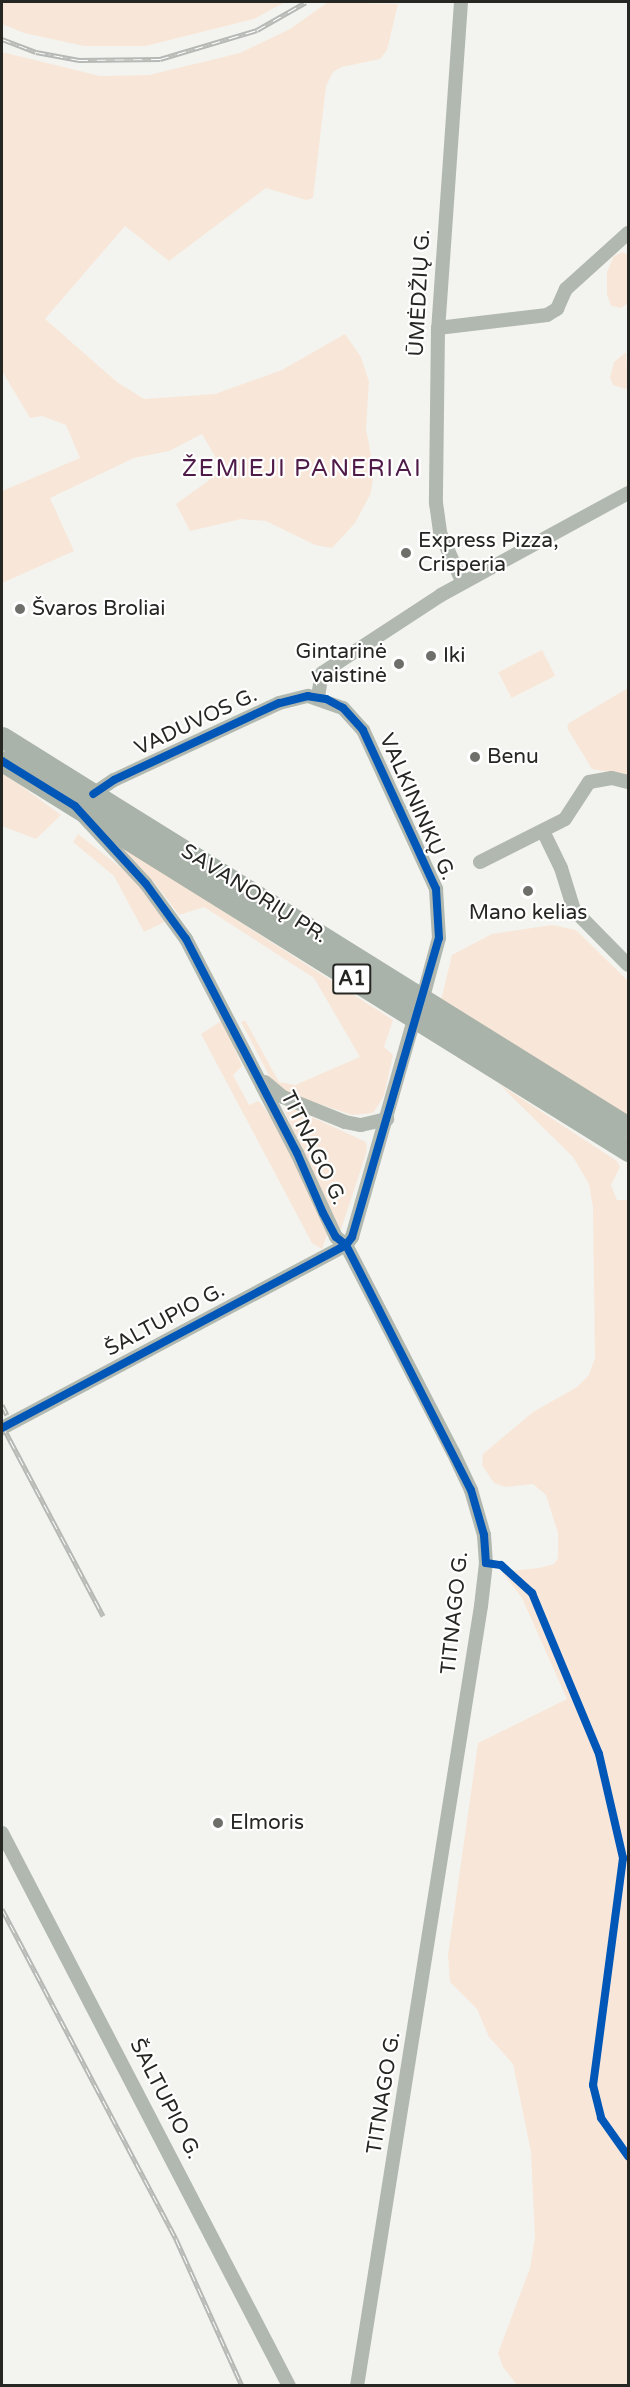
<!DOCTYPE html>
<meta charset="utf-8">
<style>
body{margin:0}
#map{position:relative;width:630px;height:2387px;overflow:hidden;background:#f3f4ef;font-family:"Varela Round",sans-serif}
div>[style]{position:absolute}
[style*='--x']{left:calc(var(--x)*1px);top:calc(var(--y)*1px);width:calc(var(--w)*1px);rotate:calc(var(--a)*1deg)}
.green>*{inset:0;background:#f8e7d8;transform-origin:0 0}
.minor>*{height:14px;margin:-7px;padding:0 7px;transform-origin:7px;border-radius:7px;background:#b1b8af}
.highway>*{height:21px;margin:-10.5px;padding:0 10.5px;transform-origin:10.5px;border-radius:10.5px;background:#aab3a9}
.rail>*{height:5px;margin-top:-2.5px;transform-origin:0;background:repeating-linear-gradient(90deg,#fff 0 9px,#b5b8b4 0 18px);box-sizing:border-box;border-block:2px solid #b5b8b4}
.cycleway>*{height:8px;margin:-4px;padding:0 4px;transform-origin:4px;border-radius:4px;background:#0057b8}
.dots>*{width:16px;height:16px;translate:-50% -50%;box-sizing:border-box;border:3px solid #fff;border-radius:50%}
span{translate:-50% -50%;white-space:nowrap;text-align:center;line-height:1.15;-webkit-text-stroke:4.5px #fff;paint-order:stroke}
.shield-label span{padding:2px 4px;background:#fff;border:2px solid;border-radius:4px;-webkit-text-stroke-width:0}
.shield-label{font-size:20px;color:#262623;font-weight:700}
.street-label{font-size:21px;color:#262623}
.poi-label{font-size:21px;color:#262623}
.left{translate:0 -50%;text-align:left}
.right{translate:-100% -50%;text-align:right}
.quarter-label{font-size:24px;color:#4f1b48;letter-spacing:1.5px}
.frame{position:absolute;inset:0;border:3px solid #262623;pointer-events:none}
</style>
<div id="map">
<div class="green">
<div style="clip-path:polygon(2px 2px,285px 2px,254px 19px,146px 46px,84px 46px,24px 33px,2px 24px)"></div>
<div style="clip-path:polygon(328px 2px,398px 4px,387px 50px,380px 59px,342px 67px,333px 72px,326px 86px,313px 198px,306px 200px,266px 188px,169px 261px,125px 226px,45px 319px,117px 382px,144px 399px,215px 394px,282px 370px,345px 334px,361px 357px,369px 382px,366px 429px,374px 471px,371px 493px,355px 523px,332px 548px,315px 545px,266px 521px,241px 519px,190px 531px,176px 504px,223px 470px,202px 434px,169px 451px,134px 458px,50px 498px,74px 551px,2px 583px,2px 491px,80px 458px,66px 425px,42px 416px,30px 418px,2px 371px,2px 52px,100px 76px,149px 75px,240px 53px,290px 29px)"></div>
<div style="clip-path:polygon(622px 252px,628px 255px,628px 303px,621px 308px,611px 306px,607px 294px,607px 272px,614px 256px)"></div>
<div style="clip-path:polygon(626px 352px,628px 388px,625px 389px,613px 385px,610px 378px,614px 362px)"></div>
<div style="left:542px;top:650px;width:29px;height:49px;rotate:63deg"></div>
<div style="clip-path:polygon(628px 688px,628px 775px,592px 769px,567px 728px,569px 723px)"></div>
<div style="clip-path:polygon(2px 772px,61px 815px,36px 839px,2px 826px)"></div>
<div style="clip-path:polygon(78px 834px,130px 875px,166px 921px,144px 932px,114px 876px,73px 842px)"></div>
<div style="clip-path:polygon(107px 837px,393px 1020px,384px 1047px,393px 1055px,384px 1096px,373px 1113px,352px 1115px,281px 1091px,273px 1083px,241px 1022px,245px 1020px,279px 1082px,295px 1085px,360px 1057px,314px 978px,204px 907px,179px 915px,154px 882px)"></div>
<div style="clip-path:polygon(552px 925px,576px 930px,628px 981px,628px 1118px,441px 1000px,452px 955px,492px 934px)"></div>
<div style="clip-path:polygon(223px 1020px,242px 1066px,233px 1075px,249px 1105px,258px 1101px,262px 1105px,284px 1137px,328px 1232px,322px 1249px,312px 1243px,201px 1034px)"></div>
<div style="clip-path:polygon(499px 1084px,617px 1161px,620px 1167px,611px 1185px,617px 1200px,628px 1200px,628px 2385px,517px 2385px,503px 2367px,498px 2353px,530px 2268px,535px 2237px,531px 2152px,513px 2064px,489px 2037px,477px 2009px,450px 1982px,448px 1955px,478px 1743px,567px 1699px,522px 1598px,502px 1572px,539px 1568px,554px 1564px,558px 1558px,558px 1533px,546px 1495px,533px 1484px,505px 1487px,494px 1483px,482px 1465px,483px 1454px,533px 1412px,577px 1387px,589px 1375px,595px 1358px,593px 1208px,589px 1184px,573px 1157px)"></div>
<div style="clip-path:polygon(286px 1105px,366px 1142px,367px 1151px,340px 1232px,324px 1207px,284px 1109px)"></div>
</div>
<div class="minor">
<div style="--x:461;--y:2;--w:327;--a:94"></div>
<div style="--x:438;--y:328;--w:175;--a:90.7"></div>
<div style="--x:436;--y:503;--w:30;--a:82"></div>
<div style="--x:440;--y:533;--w:53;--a:65.4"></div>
<div style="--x:438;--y:328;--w:110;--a:-6.8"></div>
<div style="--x:547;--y:315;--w:12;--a:-31"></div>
<div style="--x:557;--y:309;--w:22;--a:-66"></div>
<div style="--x:566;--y:289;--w:84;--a:-42.1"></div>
<div style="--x:318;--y:697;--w:24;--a:-81"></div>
<div style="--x:322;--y:673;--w:142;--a:-33.2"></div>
<div style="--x:441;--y:595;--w:213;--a:-28.6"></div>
<div style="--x:93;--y:794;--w:25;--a:-34"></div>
<div style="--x:114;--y:780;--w:182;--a:-25"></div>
<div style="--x:279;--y:703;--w:30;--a:-14"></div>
<div style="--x:308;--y:696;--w:37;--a:19"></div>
<div style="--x:343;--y:708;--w:30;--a:48"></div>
<div style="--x:363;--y:730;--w:175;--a:65.3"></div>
<div style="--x:436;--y:889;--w:49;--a:86.5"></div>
<div style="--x:439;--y:938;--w:54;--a:105.1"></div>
<div style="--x:84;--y:817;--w:91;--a:47.2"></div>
<div style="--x:146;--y:884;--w:68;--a:54"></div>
<div style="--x:186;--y:939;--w:241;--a:62.6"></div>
<div style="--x:297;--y:1153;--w:93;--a:65.1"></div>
<div style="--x:336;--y:1237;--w:13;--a:39"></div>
<div style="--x:346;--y:1245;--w:233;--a:62.7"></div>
<div style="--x:453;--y:1452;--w:42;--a:64.7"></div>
<div style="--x:471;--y:1490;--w:47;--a:73.9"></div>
<div style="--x:484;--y:1535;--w:28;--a:86"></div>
<div style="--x:486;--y:1563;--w:43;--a:96.6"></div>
<div style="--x:481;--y:1606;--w:790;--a:99.03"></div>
<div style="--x:543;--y:831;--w:41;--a:64.1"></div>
<div style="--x:561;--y:868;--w:44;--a:72.8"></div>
<div style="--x:574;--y:910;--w:77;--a:45.5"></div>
<div style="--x:480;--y:862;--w:95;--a:-26.8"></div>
<div style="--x:565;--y:819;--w:44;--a:-57"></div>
<div style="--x:589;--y:782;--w:23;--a:-10"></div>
<div style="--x:612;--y:778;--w:16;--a:14"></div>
<div style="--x:265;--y:1082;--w:23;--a:40"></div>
<div style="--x:283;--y:1097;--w:67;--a:22"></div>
<div style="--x:345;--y:1122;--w:16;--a:11"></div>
<div style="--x:361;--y:1125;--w:27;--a:-13"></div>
<div style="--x:2;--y:1428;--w:390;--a:-28"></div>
<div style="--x:346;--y:1245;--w:10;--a:-53"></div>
<div style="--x:352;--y:1237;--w:218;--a:-74.1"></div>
<div style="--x:2;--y:1833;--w:623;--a:62.57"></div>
</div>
<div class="highway">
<div style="--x:2;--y:737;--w:738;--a:31.92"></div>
<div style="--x:2;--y:761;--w:738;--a:31.92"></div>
</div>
<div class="rail">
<div style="--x:2;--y:39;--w:36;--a:21"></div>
<div style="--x:36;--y:52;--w:44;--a:10.5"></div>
<div style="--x:79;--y:60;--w:81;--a:-0.7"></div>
<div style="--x:160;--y:59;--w:101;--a:-16.6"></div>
<div style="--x:257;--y:30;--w:56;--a:-29.7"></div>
<div style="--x:2;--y:1405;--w:11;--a:63"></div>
<div style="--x:2;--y:1425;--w:216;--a:62.1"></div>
<div style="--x:2;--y:1909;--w:373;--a:62.2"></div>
<div style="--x:176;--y:2239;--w:161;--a:65.8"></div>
</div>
<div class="cycleway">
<div style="--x:2;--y:761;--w:86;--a:31.7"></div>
<div style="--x:75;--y:806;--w:105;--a:47.7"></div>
<div style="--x:146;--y:884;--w:68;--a:54"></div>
<div style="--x:186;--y:939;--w:241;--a:62.6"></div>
<div style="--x:297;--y:1153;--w:65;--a:66.6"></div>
<div style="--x:323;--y:1213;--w:27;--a:62"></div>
<div style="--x:336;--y:1237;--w:13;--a:39"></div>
<div style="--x:346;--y:1245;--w:275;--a:63"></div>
<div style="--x:471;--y:1490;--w:47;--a:73.9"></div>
<div style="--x:484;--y:1535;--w:28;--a:86"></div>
<div style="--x:486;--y:1563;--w:15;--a:8"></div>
<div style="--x:501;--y:1565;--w:42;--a:42.1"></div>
<div style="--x:532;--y:1593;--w:174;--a:67.4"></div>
<div style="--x:599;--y:1754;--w:107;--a:77"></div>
<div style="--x:623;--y:1858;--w:229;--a:97.5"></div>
<div style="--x:593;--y:2085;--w:34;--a:76"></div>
<div style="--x:601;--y:2118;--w:47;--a:54.6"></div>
<div style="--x:2;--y:1428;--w:390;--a:-28"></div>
<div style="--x:346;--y:1245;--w:10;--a:-53"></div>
<div style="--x:352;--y:1237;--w:311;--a:-73.8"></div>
<div style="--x:439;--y:938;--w:49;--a:-93.5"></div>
<div style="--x:436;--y:889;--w:175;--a:-114.7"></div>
<div style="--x:363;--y:730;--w:30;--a:-132"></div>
<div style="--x:343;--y:708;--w:19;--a:-152"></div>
<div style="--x:326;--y:699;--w:18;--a:-171"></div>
<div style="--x:308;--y:696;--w:30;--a:166"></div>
<div style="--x:279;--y:703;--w:182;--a:155"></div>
<div style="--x:114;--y:780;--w:25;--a:146"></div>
</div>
<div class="dots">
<div style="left:406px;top:553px;background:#6e6e6a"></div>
<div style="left:20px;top:609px;background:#6e6e6a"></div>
<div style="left:431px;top:656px;background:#6e6e6a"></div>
<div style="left:399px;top:664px;background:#6e6e6a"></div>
<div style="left:475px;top:757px;background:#6e6e6a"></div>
<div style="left:528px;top:891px;background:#6e6e6a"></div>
<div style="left:218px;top:1823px;background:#6e6e6a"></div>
</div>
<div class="shield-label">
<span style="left:352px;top:979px">A1</span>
</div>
<div class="street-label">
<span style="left:420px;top:293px;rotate:-87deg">ŪMĖDŽIŲ G.</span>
<span style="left:196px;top:722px;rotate:-25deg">VADUVOS G.</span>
<span style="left:417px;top:807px;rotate:66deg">VALKININKŲ G.</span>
<span style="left:254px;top:894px;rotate:32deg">SAVANORIŲ PR.</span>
<span style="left:313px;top:1148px;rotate:64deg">TITNAGO G.</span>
<span style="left:165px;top:1320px;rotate:-28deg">ŠALTUPIO G.</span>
<span style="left:455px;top:1613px;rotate:-84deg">TITNAGO G.</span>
<span style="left:384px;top:2093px;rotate:-81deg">TITNAGO G.</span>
<span style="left:165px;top:2099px;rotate:63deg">ŠALTUPIO G.</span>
</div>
<div class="poi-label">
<span class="left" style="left:418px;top:553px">Express Pizza,<br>Crisperia</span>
<span class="left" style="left:32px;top:609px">Švaros Broliai</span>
<span class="right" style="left:387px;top:664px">Gintarinė<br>vaistinė</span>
<span class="left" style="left:443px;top:656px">Iki</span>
<span class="left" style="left:487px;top:757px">Benu</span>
<span style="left:528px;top:913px">Mano kelias</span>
<span class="left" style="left:230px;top:1823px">Elmoris</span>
</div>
<div class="quarter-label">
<span style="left:302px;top:469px">ŽEMIEJI PANERIAI</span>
</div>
<div class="frame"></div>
</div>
